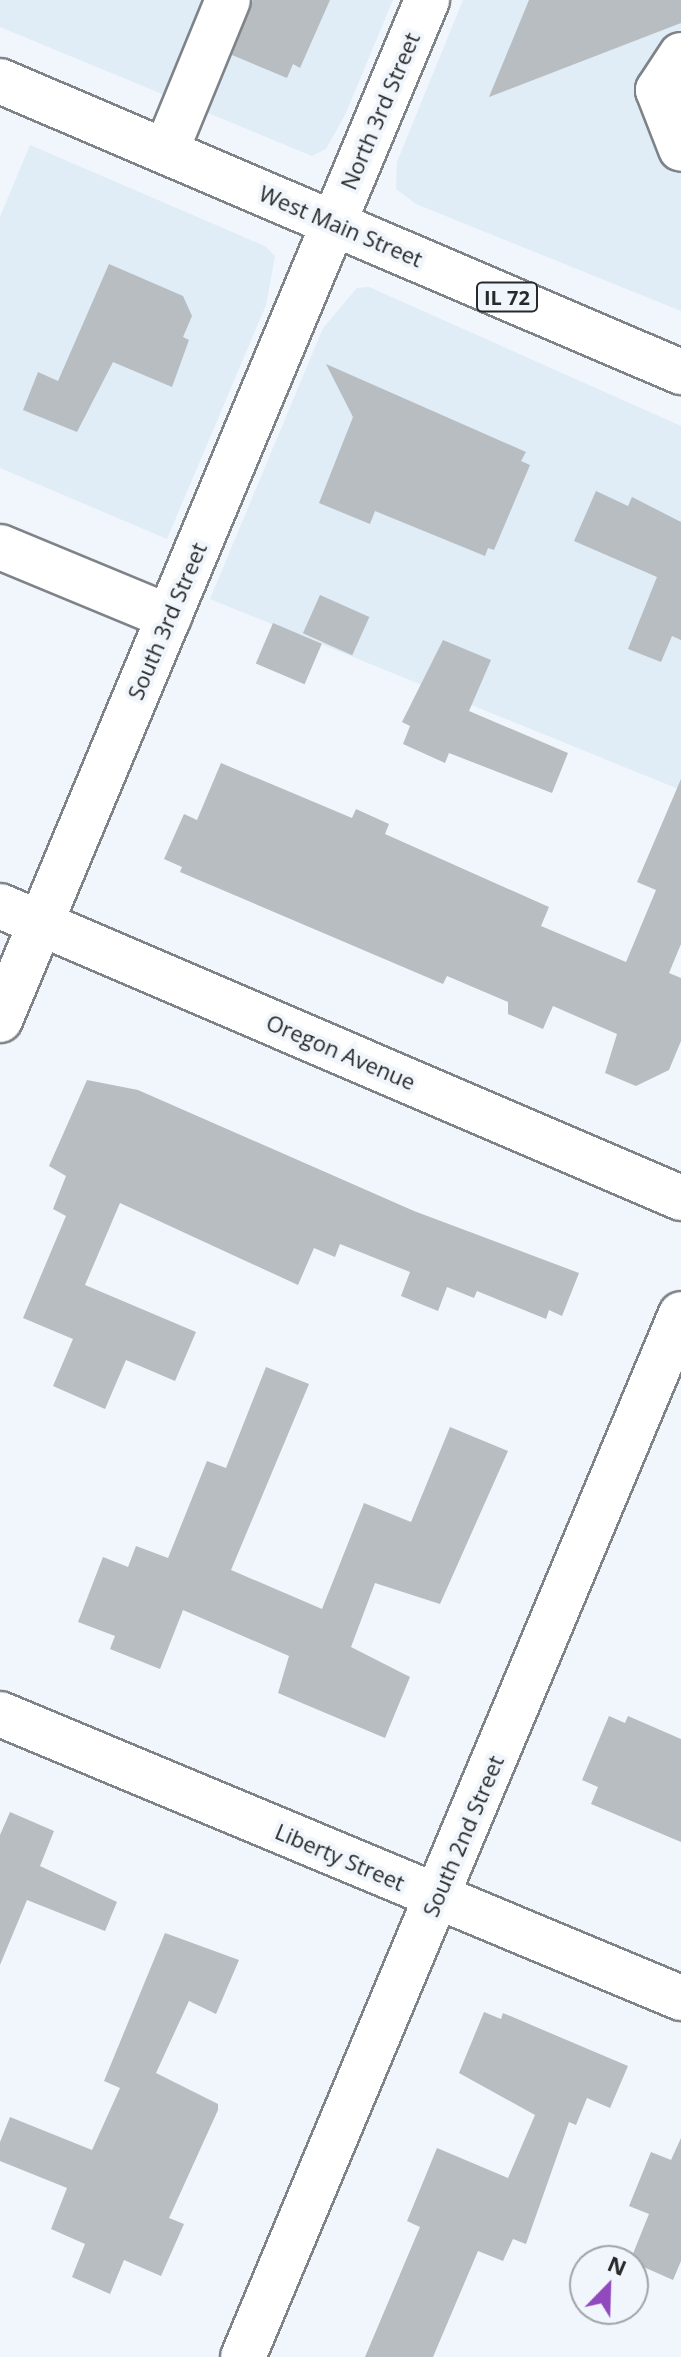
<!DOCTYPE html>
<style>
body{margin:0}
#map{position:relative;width:681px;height:2357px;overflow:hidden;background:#f0f6fb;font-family:"Open Sans",sans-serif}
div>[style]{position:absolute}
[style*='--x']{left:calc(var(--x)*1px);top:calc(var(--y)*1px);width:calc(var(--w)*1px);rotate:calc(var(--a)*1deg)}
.built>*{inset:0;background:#e0ecf6}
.building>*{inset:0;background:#b7bdc1;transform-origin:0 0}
.roads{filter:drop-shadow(2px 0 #7e8388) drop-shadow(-2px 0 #7e8388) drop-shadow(0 2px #7e8388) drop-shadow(0 -2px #7e8388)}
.minor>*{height:44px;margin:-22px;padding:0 22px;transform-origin:22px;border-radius:22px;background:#fff}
.major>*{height:44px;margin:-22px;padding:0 22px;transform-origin:22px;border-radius:22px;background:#fff}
span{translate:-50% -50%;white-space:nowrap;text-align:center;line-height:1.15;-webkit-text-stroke:8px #f0f6fb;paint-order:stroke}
.shield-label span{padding:2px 6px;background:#f0f6fb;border:2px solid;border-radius:6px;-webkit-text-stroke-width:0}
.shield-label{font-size:20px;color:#272a2b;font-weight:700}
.street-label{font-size:22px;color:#272a2b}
.north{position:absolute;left:569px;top:2245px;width:80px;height:80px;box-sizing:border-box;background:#f0f6fb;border:2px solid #a0a4a8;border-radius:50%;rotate:23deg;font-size:22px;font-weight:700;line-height:32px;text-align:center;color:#272a2b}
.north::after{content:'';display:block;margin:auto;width:28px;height:36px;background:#914abd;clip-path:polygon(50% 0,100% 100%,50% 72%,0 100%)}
</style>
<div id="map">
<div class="built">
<div style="clip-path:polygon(0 0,393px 0,345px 115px,326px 149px,312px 156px,0 27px)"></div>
<div style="clip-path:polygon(463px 0,681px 0,681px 311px,416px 204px,396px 189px,397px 162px)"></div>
<div style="clip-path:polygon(30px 145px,265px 246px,275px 256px,266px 305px,167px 539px,0 468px,0 217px)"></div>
<div style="clip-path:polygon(369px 287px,681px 426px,681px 790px,210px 599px,323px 328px,357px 288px)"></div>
</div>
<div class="building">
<div style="clip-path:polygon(253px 0,330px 0,300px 68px,293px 64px,287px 78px,232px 55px)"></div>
<div style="clip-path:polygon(529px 0,681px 0,681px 23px,489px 97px)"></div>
<div style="clip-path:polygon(109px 264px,183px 296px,192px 316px,183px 337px,189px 340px,172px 387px,113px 362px,77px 432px,23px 410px,38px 372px,58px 381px)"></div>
<div style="clip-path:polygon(326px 364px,526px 452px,521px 461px,530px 465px,494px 550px,488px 548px,485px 556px,375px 511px,370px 524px,319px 503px,353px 417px)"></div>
<div style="clip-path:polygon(596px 491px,628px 506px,632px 497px,681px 522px,681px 640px,672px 636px,661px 662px,628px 649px,657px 577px,574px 541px)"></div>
<div style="left:320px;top:595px;width:54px;height:42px;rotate:24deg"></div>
<div style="left:273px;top:623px;width:53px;height:44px;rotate:23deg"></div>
<div style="clip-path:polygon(443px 640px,491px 660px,469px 711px,568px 753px,552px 793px,449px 753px,445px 763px,403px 744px,410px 726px,402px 722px)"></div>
<div style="clip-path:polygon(221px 763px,352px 818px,356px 809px,389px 824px,385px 834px,549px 907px,541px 926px,626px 962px,656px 890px,637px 882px,681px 779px,681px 944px,669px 973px,681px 978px,681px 1041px,669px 1070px,636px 1086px,605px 1073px,617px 1034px,553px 1006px,543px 1029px,508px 1014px,508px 1002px,447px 976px,443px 984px,180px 872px,182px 867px,164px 859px,184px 814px,197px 820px)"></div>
<div style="clip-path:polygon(87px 1080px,138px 1090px,414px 1211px,579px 1273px,562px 1316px,549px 1310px,546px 1319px,477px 1291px,474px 1298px,447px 1287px,438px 1311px,401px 1296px,410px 1272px,340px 1244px,335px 1257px,314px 1248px,298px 1285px,120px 1203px,85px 1285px,196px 1332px,175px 1381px,126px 1360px,105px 1409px,53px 1386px,73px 1339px,23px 1318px,66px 1216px,53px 1209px,66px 1176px,49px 1166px)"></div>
<div style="clip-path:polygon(266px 1367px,309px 1384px,231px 1570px,322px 1609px,364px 1503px,411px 1522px,450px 1427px,508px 1451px,440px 1604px,375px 1583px,351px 1647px,410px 1677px,385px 1738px,278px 1693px,289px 1656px,183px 1610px,160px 1669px,110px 1649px,115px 1636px,78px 1622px,103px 1557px,128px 1567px,136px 1546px,168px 1558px,207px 1461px,226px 1468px)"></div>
<div style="clip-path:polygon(609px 1716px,625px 1723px,628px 1716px,681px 1739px,681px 1842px,591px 1804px,598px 1787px,582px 1780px)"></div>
<div style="clip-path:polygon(10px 1812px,54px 1831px,40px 1866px,117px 1902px,105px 1931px,27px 1900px,0 1965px,0 1835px)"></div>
<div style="clip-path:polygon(165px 1933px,239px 1960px,216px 2014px,189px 2001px,156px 2073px,218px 2104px,218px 2110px,169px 2218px,184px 2224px,161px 2276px,124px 2260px,110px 2294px,72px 2277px,85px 2244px,51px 2229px,67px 2188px,0 2161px,0 2142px,10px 2117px,92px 2150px,120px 2088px,104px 2081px)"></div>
<div style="clip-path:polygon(484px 2012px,501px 2019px,503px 2013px,628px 2066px,610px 2108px,587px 2098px,576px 2125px,569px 2122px,526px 2244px,513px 2239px,503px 2261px,478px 2251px,433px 2357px,365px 2357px,420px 2227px,407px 2221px,437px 2148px,508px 2178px,535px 2115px,459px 2073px)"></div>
<div style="clip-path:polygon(681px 2138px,681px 2261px,673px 2280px,630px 2261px,649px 2214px,629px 2206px,651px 2152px,671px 2160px)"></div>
</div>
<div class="roads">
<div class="minor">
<div style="--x:681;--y:55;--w:42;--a:123.3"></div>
<div style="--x:658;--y:90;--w:63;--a:68.7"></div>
<div style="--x:166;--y:151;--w:163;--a:-67.7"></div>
<div style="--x:0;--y:547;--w:183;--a:22.5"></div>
<div style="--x:0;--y:906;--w:741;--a:23.21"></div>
<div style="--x:0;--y:1020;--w:1106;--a:-67.28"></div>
<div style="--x:0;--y:1714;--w:738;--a:22.64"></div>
<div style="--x:243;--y:2357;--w:1131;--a:-67.22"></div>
</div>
<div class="major">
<div style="--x:0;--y:81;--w:741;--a:23.14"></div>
</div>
</div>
<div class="shield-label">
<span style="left:507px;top:297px">IL 72</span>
</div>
<div class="street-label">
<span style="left:380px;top:111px;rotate:-67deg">North 3rd Street</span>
<span style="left:341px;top:226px;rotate:23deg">West Main Street</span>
<span style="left:167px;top:621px;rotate:-67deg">South 3rd Street</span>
<span style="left:341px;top:1052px;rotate:23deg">Oregon Avenue</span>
<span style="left:463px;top:1836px;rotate:-67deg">South 2nd Street</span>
<span style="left:340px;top:1857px;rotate:23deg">Liberty Street</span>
</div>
<div class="north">N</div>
</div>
